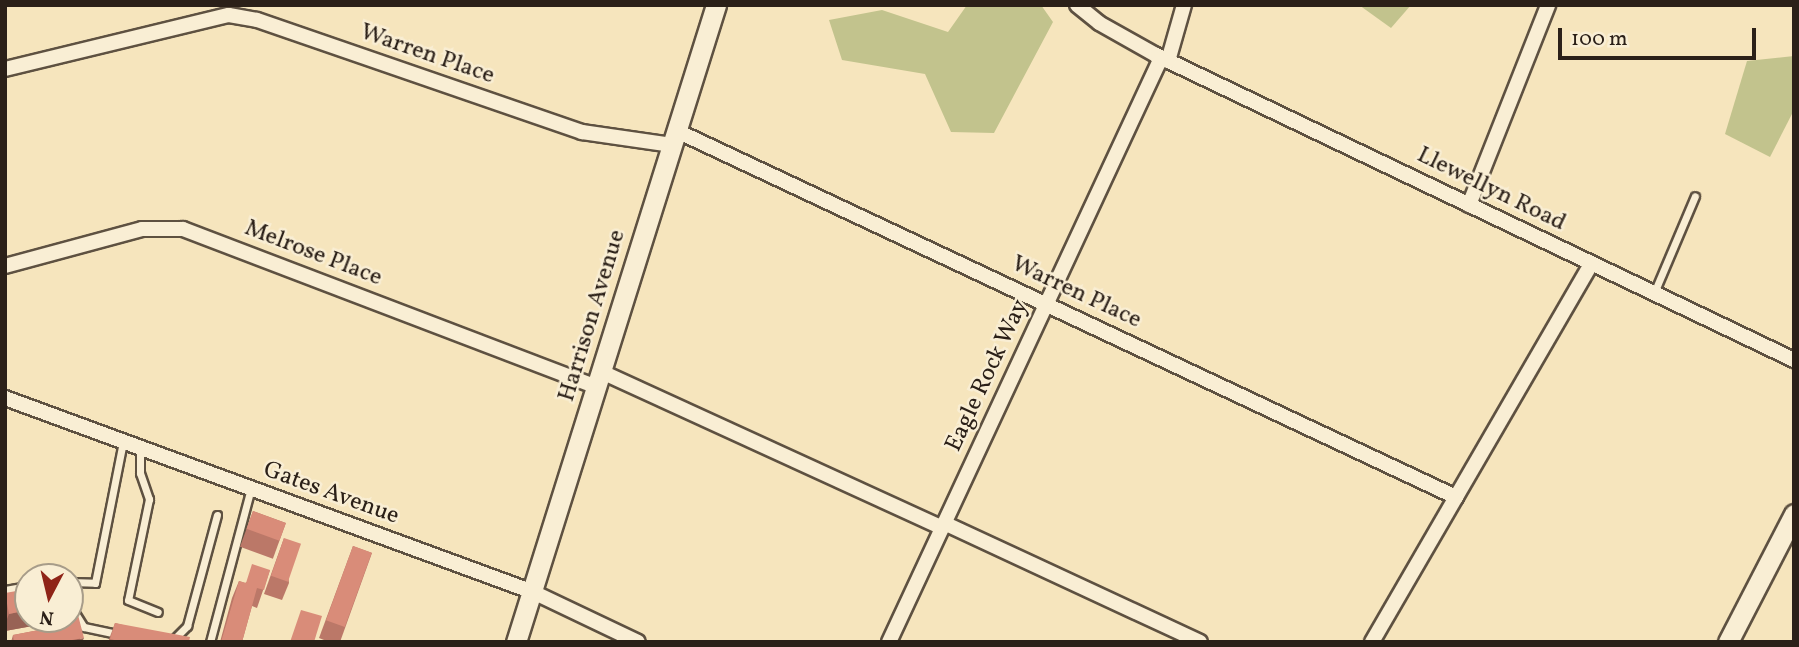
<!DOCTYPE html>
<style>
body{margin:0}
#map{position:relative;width:1799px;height:647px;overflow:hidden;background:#f6e5bd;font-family:Vollkorn,serif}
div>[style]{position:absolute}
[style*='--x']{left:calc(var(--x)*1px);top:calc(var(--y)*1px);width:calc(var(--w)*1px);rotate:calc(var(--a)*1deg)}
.green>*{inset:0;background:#c2c38d}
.roads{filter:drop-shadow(2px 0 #5e5141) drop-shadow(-2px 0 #5e5141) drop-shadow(0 2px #5e5141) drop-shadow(0 -2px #5e5141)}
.lane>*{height:7px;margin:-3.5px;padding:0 3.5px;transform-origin:3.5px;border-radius:3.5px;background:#f9eed4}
.street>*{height:14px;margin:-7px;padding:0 7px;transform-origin:7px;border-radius:7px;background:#f9eed4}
.secondary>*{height:19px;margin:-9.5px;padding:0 9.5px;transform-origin:9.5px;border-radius:9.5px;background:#f9eed4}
.wall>*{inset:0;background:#bb7868;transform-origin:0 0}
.shaded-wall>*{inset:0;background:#986255}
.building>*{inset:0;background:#d98c79;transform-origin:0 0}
span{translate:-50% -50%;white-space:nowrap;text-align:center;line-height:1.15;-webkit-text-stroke:5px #f9eed4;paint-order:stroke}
.street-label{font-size:24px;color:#2b2018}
.frame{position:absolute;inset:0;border:7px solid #2b2018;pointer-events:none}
.north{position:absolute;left:14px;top:563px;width:70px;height:70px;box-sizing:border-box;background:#f9eed4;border:2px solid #a79c89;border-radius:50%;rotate:187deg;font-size:19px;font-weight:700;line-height:28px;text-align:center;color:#2b2018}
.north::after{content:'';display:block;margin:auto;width:24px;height:32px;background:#8f2418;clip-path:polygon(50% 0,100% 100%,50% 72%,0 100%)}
.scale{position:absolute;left:1558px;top:28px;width:198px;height:32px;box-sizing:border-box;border:4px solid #2b2018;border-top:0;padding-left:9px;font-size:21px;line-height:24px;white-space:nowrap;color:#2b2018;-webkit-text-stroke:5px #f9eed4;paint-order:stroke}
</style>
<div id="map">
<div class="green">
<div style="clip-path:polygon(967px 5px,1041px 5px,1053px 22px,994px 133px,951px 132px,925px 74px,842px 60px,829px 20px,882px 10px,948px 32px)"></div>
<div style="clip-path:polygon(1359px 5px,1411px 5px,1391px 28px)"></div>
<div style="clip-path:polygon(1794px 56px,1794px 110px,1770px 157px,1725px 134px,1747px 61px)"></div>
</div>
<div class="roads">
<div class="lane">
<div style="--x:1654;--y:293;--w:105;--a:-67.1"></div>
<div style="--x:140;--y:448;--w:25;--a:90"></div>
<div style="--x:140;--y:473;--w:28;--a:71"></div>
<div style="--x:149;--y:499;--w:103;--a:101.7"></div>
<div style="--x:128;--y:600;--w:32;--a:22"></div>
<div style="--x:70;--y:582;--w:25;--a:2"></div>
<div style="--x:95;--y:583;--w:145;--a:-78.8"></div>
<div style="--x:5;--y:590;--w:23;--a:-10"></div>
<div style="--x:70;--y:605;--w:26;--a:58"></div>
<div style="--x:84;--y:627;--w:35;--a:12"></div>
<div style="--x:171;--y:642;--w:23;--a:-45"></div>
<div style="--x:187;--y:626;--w:115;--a:-74.9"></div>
<div style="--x:210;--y:642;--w:159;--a:-75.1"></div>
</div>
<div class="street">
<div style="--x:1077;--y:5;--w:28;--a:39"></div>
<div style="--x:1099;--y:23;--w:65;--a:29.3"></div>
<div style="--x:1156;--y:55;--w:707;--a:25.55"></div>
<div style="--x:1168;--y:61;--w:58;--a:-74.1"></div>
<div style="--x:5;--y:69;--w:230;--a:-13.6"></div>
<div style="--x:229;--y:15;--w:28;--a:10"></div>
<div style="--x:257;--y:20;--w:344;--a:19"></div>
<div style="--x:582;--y:132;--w:91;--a:8.2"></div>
<div style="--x:677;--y:131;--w:861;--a:25.17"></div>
<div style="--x:1469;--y:205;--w:215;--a:-68.4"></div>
<div style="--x:5;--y:266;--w:142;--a:-15.1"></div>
<div style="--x:142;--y:229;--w:41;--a:0"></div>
<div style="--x:183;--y:229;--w:443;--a:20.9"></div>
<div style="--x:602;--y:372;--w:374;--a:24.6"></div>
<div style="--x:5;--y:398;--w:563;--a:20.17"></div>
<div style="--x:533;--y:592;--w:116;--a:25.5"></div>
<div style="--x:944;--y:523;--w:282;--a:24.9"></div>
<div style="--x:889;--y:642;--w:644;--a:-65.03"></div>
<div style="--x:1372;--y:642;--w:437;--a:-59.9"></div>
</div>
<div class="secondary">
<div style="--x:516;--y:642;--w:668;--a:-72.57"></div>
<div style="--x:1728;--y:642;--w:144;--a:-62.7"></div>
</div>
</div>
<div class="wall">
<div style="left:253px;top:511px;width:35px;height:38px;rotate:20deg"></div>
<div style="clip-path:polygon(284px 538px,289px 583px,282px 600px,264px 594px)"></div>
<div style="clip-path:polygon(353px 546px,372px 553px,340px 642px,329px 642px,319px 638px)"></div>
<div style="clip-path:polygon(270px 570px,257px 608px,252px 606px,242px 642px,220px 642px,232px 598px,239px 581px,245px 583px)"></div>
<div style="clip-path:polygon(5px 593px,28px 619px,70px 619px,82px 642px,11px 642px,13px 635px,50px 628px,49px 623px,5px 631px)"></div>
<div style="clip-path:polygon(115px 623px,189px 642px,108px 642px)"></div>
</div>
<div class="shaded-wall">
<div style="clip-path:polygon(28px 610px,28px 619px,50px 619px,49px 623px,5px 631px,5px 624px,9px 614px)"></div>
<div style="clip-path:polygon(84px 638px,82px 642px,65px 642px,66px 641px)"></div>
</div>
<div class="building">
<div style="left:253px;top:511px;width:35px;height:19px;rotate:20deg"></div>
<div style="left:284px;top:538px;width:18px;height:40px;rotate:19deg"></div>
<div style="left:353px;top:546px;width:20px;height:79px;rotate:20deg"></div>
<div style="clip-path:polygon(252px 564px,270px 570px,264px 590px,257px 588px,242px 642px,221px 642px,239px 581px,246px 583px)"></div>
<div style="clip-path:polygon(28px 589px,28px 610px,9px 614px,5px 593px)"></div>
<div style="clip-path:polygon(70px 592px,72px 592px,84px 638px,66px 641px,66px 642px,14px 642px,13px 635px,59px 626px,58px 619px,70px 619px)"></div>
<div style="clip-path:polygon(301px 610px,322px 616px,314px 642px,290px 642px)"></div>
<div style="clip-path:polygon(115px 623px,190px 637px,189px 642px,123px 642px,110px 639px)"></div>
</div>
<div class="street-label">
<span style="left:427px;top:55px;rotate:19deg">Warren Place</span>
<span style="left:1491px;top:190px;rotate:26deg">Llewellyn Road</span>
<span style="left:313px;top:254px;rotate:21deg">Melrose Place</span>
<span style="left:1076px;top:293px;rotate:25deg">Warren Place</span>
<span style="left:593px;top:316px;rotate:-73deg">Harrison Avenue</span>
<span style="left:988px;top:376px;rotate:-65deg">Eagle Rock Way</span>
<span style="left:331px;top:494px;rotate:20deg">Gates Avenue</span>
</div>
<div class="frame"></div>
<div class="north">N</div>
<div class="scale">100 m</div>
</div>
